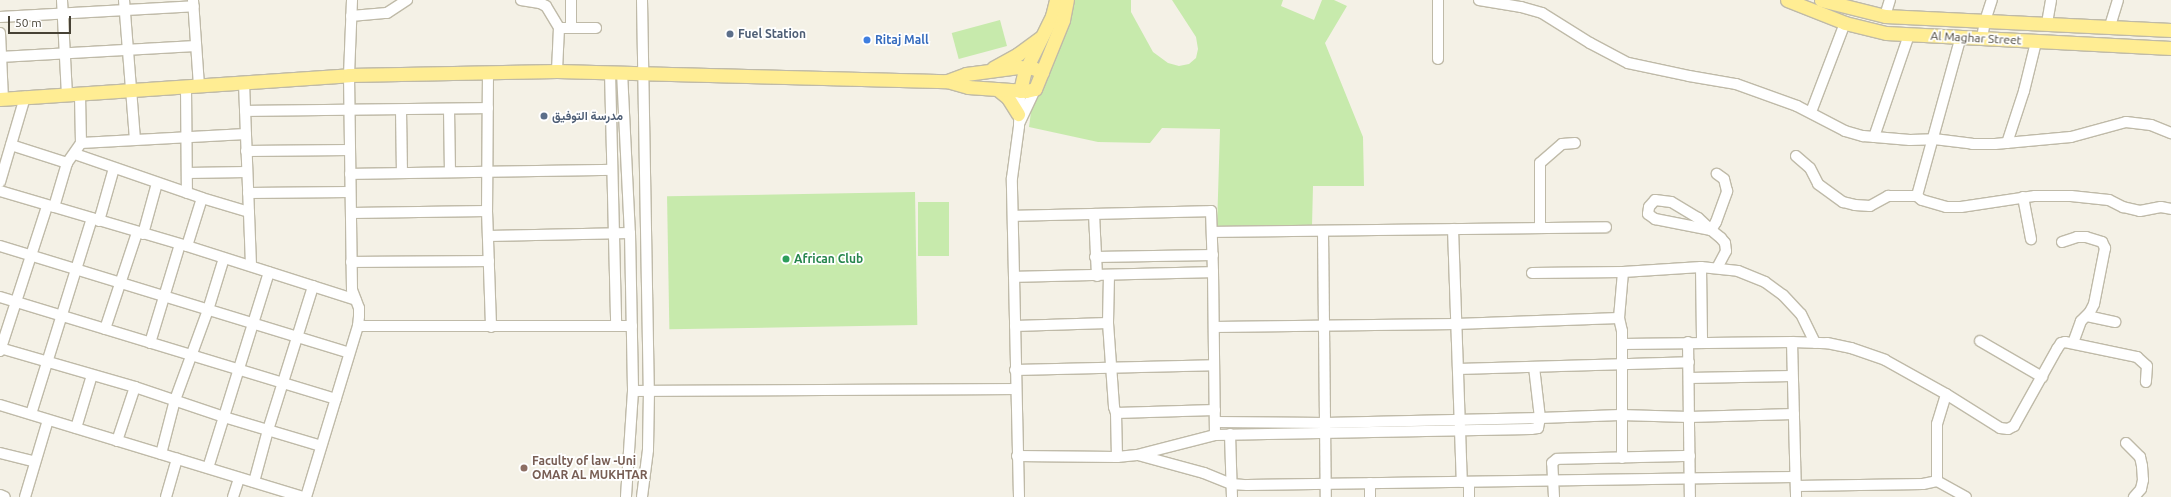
<!DOCTYPE html>
<meta charset="utf-8">
<style>
body{margin:0}
#map{position:relative;width:2171px;height:497px;overflow:hidden;background:#f4f1e6;font-family:Ubuntu,Vazirmatn,sans-serif}
div>[style]{position:absolute}
[style*='--x']{left:calc(var(--x)*1px);top:calc(var(--y)*1px);width:calc(var(--w)*1px);rotate:calc(var(--a)*1deg)}
.green>*{inset:0;background:#c7eaac;transform-origin:0 0}
.roads{filter:drop-shadow(1px 0 #bfbaa8) drop-shadow(-1px 0 #bfbaa8) drop-shadow(0 1px #bfbaa8) drop-shadow(0 -1px #bfbaa8)}
.minor>*{height:10px;margin:-5px;padding:0 5px;transform-origin:5px;border-radius:5px;background:#fff}
.major>*{height:13px;margin:-6.5px;padding:0 6.5px;transform-origin:6.5px;border-radius:6.5px;background:#ffed93}
.dots>*{width:11px;height:11px;translate:-50% -50%;box-sizing:border-box;border:2px solid #fff;border-radius:50%}
span{translate:-50% -50%;white-space:nowrap;text-align:center;line-height:1.15;-webkit-text-stroke:3.5px #fff;paint-order:stroke}
.service-label{font-size:12px;color:#4e5e75;font-weight:700}
.left{translate:0 -50%;text-align:left}
.street-label{font-size:12px;color:#474235}
.shop-label{font-size:12px;color:#366cbe;font-weight:700}
.leisure-label{font-size:12px;color:#27864d;font-weight:700}
.education-label{font-size:12px;color:#785e54;font-weight:700}
.scale{position:absolute;left:8px;top:16px;width:63px;height:18px;box-sizing:border-box;border:2px solid #474235;border-top:0;padding-left:5px;font-size:12px;line-height:14px;white-space:nowrap;color:#474235;-webkit-text-stroke:3px #fff;paint-order:stroke}
</style>
<div id="map">
<div class="green">
<div style="clip-path:polygon(1069px 0,1131px 0,1131px 12px,1153px 52px,1168px 63px,1179px 66px,1189px 64px,1196px 58px,1198px 49px,1196px 37px,1172px 0,1283px 0,1281px 6px,1314px 20px,1322px 0,1334px 0,1347px 6px,1325px 43px,1363px 137px,1364px 186px,1313px 186px,1312px 226px,1217px 228px,1220px 129px,1162px 128px,1150px 143px,1098px 142px,1029px 127px,1032px 104px)"></div>
<div style="left:1000px;top:20px;width:27px;height:50px;rotate:75deg"></div>
<div style="left:915px;top:192px;width:133px;height:248px;rotate:89deg"></div>
<div style="left:918px;top:202px;width:31px;height:54px"></div>
</div>
<div class="roads">
<div class="minor">
<div style="--x:62;--y:0;--w:94;--a:87"></div>
<div style="--x:124;--y:0;--w:140;--a:85.5"></div>
<div style="--x:193;--y:0;--w:86;--a:86"></div>
<div style="--x:521;--y:0;--w:19;--a:9"></div>
<div style="--x:540;--y:3;--w:7;--a:27"></div>
<div style="--x:546;--y:6;--w:26;--a:59"></div>
<div style="--x:559;--y:28;--w:43;--a:92.7"></div>
<div style="--x:642;--y:0;--w:391;--a:89"></div>
<div style="--x:649;--y:391;--w:59;--a:91"></div>
<div style="--x:648;--y:450;--w:47;--a:97.3"></div>
<div style="--x:1479;--y:0;--w:43;--a:9.5"></div>
<div style="--x:1521;--y:7;--w:22;--a:16"></div>
<div style="--x:1542;--y:13;--w:57;--a:32"></div>
<div style="--x:1590;--y:43;--w:43;--a:27.8"></div>
<div style="--x:1628;--y:63;--w:62;--a:12"></div>
<div style="--x:1689;--y:76;--w:48;--a:9.7"></div>
<div style="--x:1736;--y:84;--w:65;--a:19.8"></div>
<div style="--x:1797;--y:106;--w:54;--a:27.5"></div>
<div style="--x:1845;--y:131;--w:19;--a:16"></div>
<div style="--x:1863;--y:136;--w:47;--a:4.9"></div>
<div style="--x:1910;--y:140;--w:24;--a:-2"></div>
<div style="--x:1934;--y:139;--w:38;--a:7"></div>
<div style="--x:1972;--y:144;--w:23;--a:0"></div>
<div style="--x:1995;--y:144;--w:76;--a:-5.3"></div>
<div style="--x:2071;--y:137;--w:57;--a:-15.3"></div>
<div style="--x:2126;--y:122;--w:25;--a:7"></div>
<div style="--x:2151;--y:125;--w:22;--a:22"></div>
<div style="--x:351;--y:16;--w:36;--a:-5"></div>
<div style="--x:387;--y:13;--w:24;--a:-33"></div>
<div style="--x:1885;--y:16;--w:17;--a:-73"></div>
<div style="--x:0;--y:17;--w:194;--a:-3.2"></div>
<div style="--x:2047;--y:23;--w:23;--a:-80"></div>
<div style="--x:2110;--y:26;--w:27;--a:-73"></div>
<div style="--x:559;--y:28;--w:37;--a:0"></div>
<div style="--x:571;--y:28;--w:28;--a:-90"></div>
<div style="--x:0;--y:33;--w:66;--a:87.4"></div>
<div style="--x:1961;--y:36;--w:166;--a:105.4"></div>
<div style="--x:1917;--y:196;--w:6;--a:39"></div>
<div style="--x:1922;--y:200;--w:25;--a:16"></div>
<div style="--x:1946;--y:207;--w:15;--a:0"></div>
<div style="--x:1961;--y:207;--w:75;--a:-8.5"></div>
<div style="--x:2035;--y:196;--w:36;--a:0"></div>
<div style="--x:2071;--y:196;--w:38;--a:6"></div>
<div style="--x:2109;--y:200;--w:16;--a:27"></div>
<div style="--x:2123;--y:207;--w:17;--a:13"></div>
<div style="--x:2140;--y:211;--w:21;--a:-11"></div>
<div style="--x:2161;--y:207;--w:10;--a:11"></div>
<div style="--x:1982;--y:38;--w:17;--a:-80"></div>
<div style="--x:1985;--y:21;--w:22;--a:-72"></div>
<div style="--x:0;--y:57;--w:196;--a:-3.2"></div>
<div style="--x:1438;--y:59;--w:59;--a:-90"></div>
<div style="--x:488;--y:72;--w:139;--a:90.4"></div>
<div style="--x:487;--y:211;--w:116;--a:88"></div>
<div style="--x:610;--y:72;--w:254;--a:88.6"></div>
<div style="--x:622;--y:72;--w:161;--a:87.2"></div>
<div style="--x:630;--y:233;--w:158;--a:88.9"></div>
<div style="--x:633;--y:391;--w:106;--a:93.8"></div>
<div style="--x:244;--y:83;--w:183;--a:87.8"></div>
<div style="--x:186;--y:87;--w:106;--a:89.5"></div>
<div style="--x:449;--y:109;--w:62;--a:89.1"></div>
<div style="--x:401;--y:110;--w:62;--a:89.1"></div>
<div style="--x:245;--y:111;--w:243;--a:-0.7"></div>
<div style="--x:1811;--y:112;--w:95;--a:-69.1"></div>
<div style="--x:1019;--y:124;--w:38;--a:-65"></div>
<div style="--x:1874;--y:137;--w:108;--a:-71.1"></div>
<div style="--x:81;--y:143;--w:165;--a:-3.1"></div>
<div style="--x:2007;--y:143;--w:55;--a:-71.9"></div>
<div style="--x:2024;--y:91;--w:50;--a:-76.2"></div>
<div style="--x:11;--y:145;--w:59;--a:17.8"></div>
<div style="--x:246;--y:151;--w:104;--a:-0.6"></div>
<div style="--x:75;--y:154;--w:134;--a:19.1"></div>
<div style="--x:202;--y:198;--w:49;--a:16.6"></div>
<div style="--x:1796;--y:156;--w:18;--a:41"></div>
<div style="--x:1810;--y:168;--w:18;--a:63"></div>
<div style="--x:1818;--y:184;--w:31;--a:36"></div>
<div style="--x:1843;--y:202;--w:12;--a:14"></div>
<div style="--x:1855;--y:205;--w:15;--a:4"></div>
<div style="--x:1870;--y:206;--w:21;--a:-29"></div>
<div style="--x:1888;--y:196;--w:29;--a:0"></div>
<div style="--x:187;--y:173;--w:60;--a:-1"></div>
<div style="--x:350;--y:174;--w:262;--a:-0.9"></div>
<div style="--x:0;--y:182;--w:89;--a:-73.6"></div>
<div style="--x:0;--y:191;--w:195;--a:16.4"></div>
<div style="--x:187;--y:246;--w:177;--a:17.7"></div>
<div style="--x:248;--y:193;--w:102;--a:-0.6"></div>
<div style="--x:2023;--y:197;--w:43;--a:79.2"></div>
<div style="--x:54;--y:207;--w:46;--a:-73.5"></div>
<div style="--x:67;--y:163;--w:24;--a:-55"></div>
<div style="--x:81;--y:143;--w:49;--a:-91.2"></div>
<div style="--x:351;--y:213;--w:136;--a:-0.8"></div>
<div style="--x:1094;--y:214;--w:62;--a:87.2"></div>
<div style="--x:1013;--y:216;--w:198;--a:-1.4"></div>
<div style="--x:1211;--y:211;--w:61;--a:88.1"></div>
<div style="--x:1213;--y:272;--w:163;--a:89.3"></div>
<div style="--x:99;--y:221;--w:55;--a:-74.2"></div>
<div style="--x:1540;--y:227;--w:64;--a:-90"></div>
<div style="--x:1540;--y:163;--w:29;--a:-41"></div>
<div style="--x:1562;--y:144;--w:13;--a:-4"></div>
<div style="--x:1453;--y:229;--w:253;--a:88"></div>
<div style="--x:1323;--y:231;--w:266;--a:89.4"></div>
<div style="--x:1212;--y:232;--w:394;--a:-0.7"></div>
<div style="--x:143;--y:234;--w:53;--a:-74.6"></div>
<div style="--x:488;--y:236;--w:142;--a:-1.2"></div>
<div style="--x:2062;--y:242;--w:16;--a:-18"></div>
<div style="--x:2077;--y:237;--w:9;--a:0"></div>
<div style="--x:2086;--y:237;--w:17;--a:17"></div>
<div style="--x:2102;--y:242;--w:7;--a:63"></div>
<div style="--x:2105;--y:248;--w:57;--a:101.1"></div>
<div style="--x:2094;--y:304;--w:9;--a:117"></div>
<div style="--x:2090;--y:312;--w:13;--a:135"></div>
<div style="--x:2081;--y:321;--w:23;--a:110"></div>
<div style="--x:0;--y:246;--w:365;--a:17"></div>
<div style="--x:187;--y:246;--w:50;--a:-72.6"></div>
<div style="--x:1095;--y:257;--w:118;--a:-1"></div>
<div style="--x:351;--y:262;--w:138;--a:-0.4"></div>
<div style="--x:1701;--y:267;--w:75;--a:89.2"></div>
<div style="--x:1717;--y:268;--w:19;--a:-62"></div>
<div style="--x:1726;--y:251;--w:8;--a:-97"></div>
<div style="--x:1725;--y:243;--w:6;--a:-129"></div>
<div style="--x:1721;--y:238;--w:13;--a:-141"></div>
<div style="--x:1711;--y:230;--w:18;--a:-137"></div>
<div style="--x:1698;--y:218;--w:31;--a:-149"></div>
<div style="--x:1671;--y:202;--w:16;--a:-173"></div>
<div style="--x:1655;--y:200;--w:9;--a:131"></div>
<div style="--x:1649;--y:207;--w:7;--a:98"></div>
<div style="--x:1648;--y:214;--w:9;--a:36"></div>
<div style="--x:1655;--y:219;--w:57;--a:11.1"></div>
<div style="--x:1711;--y:230;--w:9;--a:-58"></div>
<div style="--x:1716;--y:222;--w:33;--a:-70"></div>
<div style="--x:1727;--y:191;--w:12;--a:-104"></div>
<div style="--x:1724;--y:179;--w:9;--a:-144"></div>
<div style="--x:1532;--y:273;--w:91;--a:-0.6"></div>
<div style="--x:1623;--y:272;--w:78;--a:-3.7"></div>
<div style="--x:1701;--y:267;--w:37;--a:6"></div>
<div style="--x:1738;--y:271;--w:29;--a:22"></div>
<div style="--x:1765;--y:282;--w:22;--a:36"></div>
<div style="--x:1783;--y:295;--w:26;--a:47"></div>
<div style="--x:1801;--y:314;--w:32;--a:64"></div>
<div style="--x:1109;--y:275;--w:48;--a:91.2"></div>
<div style="--x:1108;--y:323;--w:84;--a:85.9"></div>
<div style="--x:1114;--y:407;--w:6;--a:72"></div>
<div style="--x:1116;--y:413;--w:44;--a:88.7"></div>
<div style="--x:1014;--y:277;--w:199;--a:-1.4"></div>
<div style="--x:0;--y:297;--w:351;--a:16.9"></div>
<div style="--x:2087;--y:316;--w:29;--a:12"></div>
<div style="--x:358;--y:326;--w:274;--a:0"></div>
<div style="--x:1015;--y:326;--w:93;--a:-1.8"></div>
<div style="--x:1214;--y:327;--w:242;--a:-0.7"></div>
<div style="--x:1456;--y:324;--w:163;--a:-2.1"></div>
<div style="--x:105;--y:329;--w:101;--a:-71.6"></div>
<div style="--x:1980;--y:341;--w:72;--a:30.1"></div>
<div style="--x:1688;--y:342;--w:155;--a:89.3"></div>
<div style="--x:1792;--y:342;--w:155;--a:88.5"></div>
<div style="--x:150;--y:343;--w:103;--a:-73.1"></div>
<div style="--x:1622;--y:344;--w:170;--a:-0.7"></div>
<div style="--x:1792;--y:342;--w:35;--a:2"></div>
<div style="--x:1827;--y:343;--w:25;--a:12"></div>
<div style="--x:1851;--y:348;--w:36;--a:19"></div>
<div style="--x:1885;--y:360;--w:70;--a:29.1"></div>
<div style="--x:1946;--y:394;--w:64;--a:32.2"></div>
<div style="--x:2000;--y:428;--w:8;--a:7"></div>
<div style="--x:2008;--y:429;--w:7;--a:-27"></div>
<div style="--x:2014;--y:426;--w:88;--a:-60.8"></div>
<div style="--x:2057;--y:349;--w:7;--a:-56"></div>
<div style="--x:2061;--y:343;--w:4;--a:-14"></div>
<div style="--x:2065;--y:342;--w:74;--a:11.8"></div>
<div style="--x:2137;--y:357;--w:13;--a:42"></div>
<div style="--x:2147;--y:366;--w:16;--a:94"></div>
<div style="--x:0;--y:348;--w:141;--a:16.1"></div>
<div style="--x:135;--y:387;--w:94;--a:18.6"></div>
<div style="--x:224;--y:417;--w:101;--a:16.6"></div>
<div style="--x:0;--y:351;--w:152;--a:-72"></div>
<div style="--x:1458;--y:369;--w:231;--a:-1.7"></div>
<div style="--x:1015;--y:370;--w:199;--a:-1.4"></div>
<div style="--x:1689;--y:378;--w:103;--a:-1.1"></div>
<div style="--x:633;--y:391;--w:382;--a:-0.3"></div>
<div style="--x:0;--y:405;--w:316;--a:16.9"></div>
<div style="--x:1116;--y:413;--w:99;--a:-1.7"></div>
<div style="--x:31;--y:414;--w:205;--a:-72.7"></div>
<div style="--x:1216;--y:422;--w:109;--a:0.5"></div>
<div style="--x:1325;--y:423;--w:215;--a:-1.3"></div>
<div style="--x:1540;--y:418;--w:51;--a:-96.7"></div>
<div style="--x:76;--y:428;--w:55;--a:-73.2"></div>
<div style="--x:1230;--y:434;--w:63;--a:88.2"></div>
<div style="--x:117;--y:441;--w:57;--a:-71.6"></div>
<div style="--x:2126;--y:443;--w:20;--a:45"></div>
<div style="--x:2140;--y:457;--w:9;--a:77"></div>
<div style="--x:2142;--y:466;--w:14;--a:86"></div>
<div style="--x:2143;--y:480;--w:9;--a:103"></div>
<div style="--x:2141;--y:489;--w:11;--a:131"></div>
<div style="--x:0;--y:453;--w:36;--a:14"></div>
<div style="--x:161;--y:454;--w:56;--a:-75.5"></div>
<div style="--x:175;--y:400;--w:96;--a:-69.9"></div>
<div style="--x:208;--y:310;--w:54;--a:-72.9"></div>
<div style="--x:1138;--y:455;--w:68;--a:15.3"></div>
<div style="--x:1204;--y:473;--w:29;--a:22"></div>
<div style="--x:1231;--y:484;--w:16;--a:4"></div>
<div style="--x:1247;--y:485;--w:548;--a:-0.84"></div>
<div style="--x:1017;--y:456;--w:100;--a:0.6"></div>
<div style="--x:1117;--y:457;--w:20;--a:-6"></div>
<div style="--x:1137;--y:455;--w:81;--a:-14.4"></div>
<div style="--x:1215;--y:435;--w:316;--a:-1.1"></div>
<div style="--x:1531;--y:429;--w:7;--a:-8"></div>
<div style="--x:1538;--y:428;--w:10;--a:-79"></div>
<div style="--x:1540;--y:418;--w:80;--a:-2.1"></div>
<div style="--x:1620;--y:415;--w:69;--a:1.7"></div>
<div style="--x:1689;--y:417;--w:105;--a:-1.6"></div>
<div style="--x:1622;--y:458;--w:127;--a:-90"></div>
<div style="--x:1622;--y:331;--w:13;--a:-103"></div>
<div style="--x:1619;--y:318;--w:46;--a:-85"></div>
<div style="--x:208;--y:468;--w:205;--a:-72.7"></div>
<div style="--x:1937;--y:481;--w:33;--a:29"></div>
<div style="--x:254;--y:482;--w:54;--a:-74.9"></div>
<div style="--x:268;--y:430;--w:151;--a:-72.6"></div>
<div style="--x:1370;--y:483;--w:14;--a:90"></div>
<div style="--x:1796;--y:486;--w:127;--a:-0.9"></div>
<div style="--x:1923;--y:484;--w:14;--a:-12"></div>
<div style="--x:1937;--y:481;--w:57;--a:-90"></div>
<div style="--x:1937;--y:424;--w:31;--a:-73"></div>
<div style="--x:0;--y:495;--w:5;--a:22"></div>
<div style="--x:25;--y:497;--w:80;--a:-73.4"></div>
<div style="--x:166;--y:497;--w:40;--a:-74"></div>
<div style="--x:233;--y:497;--w:20;--a:-72"></div>
<div style="--x:306;--y:497;--w:179;--a:-73.1"></div>
<div style="--x:358;--y:326;--w:10;--a:-84"></div>
<div style="--x:359;--y:316;--w:8;--a:-90"></div>
<div style="--x:359;--y:308;--w:19;--a:-111"></div>
<div style="--x:352;--y:290;--w:215;--a:-90.8"></div>
<div style="--x:349;--y:75;--w:75;--a:-87.7"></div>
<div style="--x:1019;--y:497;--w:319;--a:-91.3"></div>
<div style="--x:1012;--y:178;--w:52;--a:-82.3"></div>
<div style="--x:1019;--y:126;--w:35;--a:-88"></div>
<div style="--x:1469;--y:497;--w:15;--a:-90"></div>
<div style="--x:1554;--y:497;--w:34;--a:-93"></div>
<div style="--x:1552;--y:463;--w:6;--a:-39"></div>
<div style="--x:1557;--y:459;--w:133;--a:-1.3"></div>
</div>
<div class="major">
<div style="--x:1787;--y:0;--w:62;--a:21.6"></div>
<div style="--x:1845;--y:23;--w:42;--a:13.7"></div>
<div style="--x:1886;--y:33;--w:285;--a:3"></div>
<div style="--x:1821;--y:0;--w:66;--a:14"></div>
<div style="--x:1885;--y:16;--w:286;--a:2.8"></div>
<div style="--x:993;--y:68;--w:29;--a:-29"></div>
<div style="--x:1018;--y:54;--w:27;--a:-36"></div>
<div style="--x:947;--y:81;--w:20;--a:-20"></div>
<div style="--x:966;--y:74;--w:53;--a:-7.5"></div>
<div style="--x:1019;--y:67;--w:14;--a:4"></div>
<div style="--x:1033;--y:68;--w:10;--a:24"></div>
<div style="--x:997;--y:89;--w:14;--a:39"></div>
<div style="--x:1008;--y:98;--w:19;--a:58"></div>
<div style="--x:1020;--y:91;--w:18;--a:-77"></div>
<div style="--x:1024;--y:73;--w:64;--a:-63.8"></div>
<div style="--x:1052;--y:16;--w:16;--a:-76"></div>
<div style="--x:0;--y:99;--w:350;--a:-3.9"></div>
<div style="--x:349;--y:75;--w:208;--a:-1.1"></div>
<div style="--x:557;--y:71;--w:390;--a:1.5"></div>
<div style="--x:947;--y:81;--w:22;--a:16"></div>
<div style="--x:968;--y:87;--w:58;--a:3.9"></div>
<div style="--x:1026;--y:91;--w:9;--a:-13"></div>
<div style="--x:1035;--y:89;--w:74;--a:-67.9"></div>
<div style="--x:1063;--y:20;--w:20;--a:-79"></div>
</div>
</div>
<div class="dots">
<div style="left:730px;top:34px;background:#5c6f8a"></div>
<div style="left:867px;top:40px;background:#3f7fe0"></div>
<div style="left:544px;top:116px;background:#5c6f8a"></div>
<div style="left:786px;top:259px;background:#2e9e5b"></div>
<div style="left:524px;top:468px;background:#8d6e63"></div>
</div>
<div class="service-label">
<span class="left" style="left:738px;top:34px">Fuel Station</span>
<span class="left" style="left:552px;top:116px">مدرسة التوفيق</span>
</div>
<div class="street-label">
<span style="left:1976px;top:38px;rotate:3deg">Al Maghar Street</span>
</div>
<div class="shop-label">
<span class="left" style="left:875px;top:40px">Ritaj Mall</span>
</div>
<div class="leisure-label">
<span class="left" style="left:794px;top:259px">African Club</span>
</div>
<div class="education-label">
<span class="left" style="left:532px;top:468px">Faculty of law -Uni<br>OMAR AL MUKHTAR</span>
</div>
<div class="scale">50 m</div>
</div>
